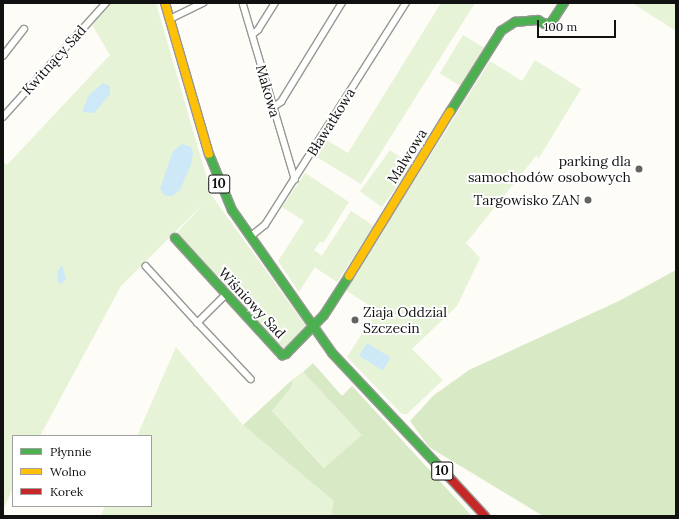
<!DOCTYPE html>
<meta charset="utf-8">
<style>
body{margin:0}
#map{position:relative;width:679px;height:519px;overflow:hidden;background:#fdfcf7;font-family:Lora,serif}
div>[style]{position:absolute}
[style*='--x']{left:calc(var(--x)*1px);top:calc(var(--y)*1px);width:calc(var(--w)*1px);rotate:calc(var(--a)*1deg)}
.green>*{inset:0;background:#e7f3d7;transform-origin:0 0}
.forest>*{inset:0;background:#d8eac5}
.water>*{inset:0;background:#cde8f7;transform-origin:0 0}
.roads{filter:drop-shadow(1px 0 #979795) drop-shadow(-1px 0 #979795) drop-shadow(0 1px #979795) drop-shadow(0 -1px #979795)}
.street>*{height:5.5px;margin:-2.75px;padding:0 2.75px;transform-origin:2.75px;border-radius:2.75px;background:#fffffe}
.fast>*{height:8px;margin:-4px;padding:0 4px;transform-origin:4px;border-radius:4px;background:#4caf50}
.slow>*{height:8px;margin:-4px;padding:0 4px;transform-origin:4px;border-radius:4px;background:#ffc107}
.jam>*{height:8px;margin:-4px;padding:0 4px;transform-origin:4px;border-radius:4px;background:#c62828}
.dots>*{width:11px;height:11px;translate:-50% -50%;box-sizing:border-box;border:2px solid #fff;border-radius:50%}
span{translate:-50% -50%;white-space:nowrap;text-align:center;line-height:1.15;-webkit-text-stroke:4px #fff;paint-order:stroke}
.shield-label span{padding:1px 3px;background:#fff;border:1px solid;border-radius:3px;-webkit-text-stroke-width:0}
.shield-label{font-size:13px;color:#111;font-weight:700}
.street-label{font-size:14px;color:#111}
.poi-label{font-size:14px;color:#111}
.right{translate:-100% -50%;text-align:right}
.left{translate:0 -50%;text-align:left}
.frame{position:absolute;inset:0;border:4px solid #111;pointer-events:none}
.legend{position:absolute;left:12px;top:435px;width:140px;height:72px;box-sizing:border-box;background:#fff;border:1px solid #a0a0a0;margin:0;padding:5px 7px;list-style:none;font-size:12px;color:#111}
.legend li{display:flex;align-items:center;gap:8px;height:20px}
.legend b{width:20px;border:1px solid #a0a0a0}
.scale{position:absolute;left:537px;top:20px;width:79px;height:18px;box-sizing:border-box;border:2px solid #111;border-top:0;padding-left:5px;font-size:12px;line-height:14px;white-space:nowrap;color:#111;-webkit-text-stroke:3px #fff;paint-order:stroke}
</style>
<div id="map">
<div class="green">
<div style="clip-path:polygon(111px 3px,156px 3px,212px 196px,306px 326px,305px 331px,284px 350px,281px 350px,175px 235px,206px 201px,121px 286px,40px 436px,13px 436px,13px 488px,3px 510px,3px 162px,7px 165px,110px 55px,92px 25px)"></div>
<div style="clip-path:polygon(441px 3px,475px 3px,361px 184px,315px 156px,326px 140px,348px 153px)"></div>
<div style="clip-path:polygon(632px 3px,676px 3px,676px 31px)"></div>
<div style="left:463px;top:35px;width:27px;height:45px;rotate:31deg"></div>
<div style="clip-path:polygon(535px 60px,581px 89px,539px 158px,536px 156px,466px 243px,480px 258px,457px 306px,412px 349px,443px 380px,407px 414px,402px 414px,347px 357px,377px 310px,345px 290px,490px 61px,522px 81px)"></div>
<div style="left:390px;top:150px;width:27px;height:51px;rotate:36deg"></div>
<div style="clip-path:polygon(305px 173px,349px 202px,324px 242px,320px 242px,314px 250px,322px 256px,299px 292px,278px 261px,304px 221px,282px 207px)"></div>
<div style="left:351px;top:211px;width:27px;height:67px;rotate:33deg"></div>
<div style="clip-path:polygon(176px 347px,243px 425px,335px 501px,331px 516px,101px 516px,105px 506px,151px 506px,151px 436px,137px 436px)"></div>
<div style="clip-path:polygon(303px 372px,363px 435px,325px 468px,272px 411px,291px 388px,293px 379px)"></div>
</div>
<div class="forest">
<div style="clip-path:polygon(676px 270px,676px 516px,543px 516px,429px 447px,410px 421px,434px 395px,469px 370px,619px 301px)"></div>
<div style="clip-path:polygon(313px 363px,342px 396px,352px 386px,472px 516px,331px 516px,334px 501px,243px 425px,293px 379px,291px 388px,272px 411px,324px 468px,362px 435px,303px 372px)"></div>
</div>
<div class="water">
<div style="clip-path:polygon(103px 83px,110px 86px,110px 94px,94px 113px,82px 112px,89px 95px)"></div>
<div style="clip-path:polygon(182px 144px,191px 147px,193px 153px,191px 165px,180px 190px,172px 196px,165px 196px,160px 189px,173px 151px)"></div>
<div style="clip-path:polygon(62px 265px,66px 279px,61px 284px,58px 282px,57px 272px)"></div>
<div style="left:367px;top:343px;width:28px;height:15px;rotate:32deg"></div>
</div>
<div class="roads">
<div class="street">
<div style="--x:243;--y:3;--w:184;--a:73.5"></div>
<div style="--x:170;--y:19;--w:37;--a:-26"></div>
<div style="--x:252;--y:35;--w:8;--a:-40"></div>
<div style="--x:258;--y:30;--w:32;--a:-58"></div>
<div style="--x:3;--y:56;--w:34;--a:-52"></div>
<div style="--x:272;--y:108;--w:11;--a:-34"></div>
<div style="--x:281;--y:102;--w:116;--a:-58.4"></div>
<div style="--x:3;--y:117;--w:154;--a:-47.9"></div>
<div style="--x:250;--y:237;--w:19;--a:-39"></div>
<div style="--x:265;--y:225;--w:263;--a:-57.6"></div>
<div style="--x:146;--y:266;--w:77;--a:47.6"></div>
<div style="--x:226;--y:295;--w:40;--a:135"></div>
<div style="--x:198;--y:323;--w:77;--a:46.6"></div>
</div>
<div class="fast">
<div style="--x:450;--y:112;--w:96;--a:-57.8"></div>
<div style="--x:501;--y:31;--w:17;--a:-33"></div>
<div style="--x:515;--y:22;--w:23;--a:-5"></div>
<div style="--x:538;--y:20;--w:8;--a:30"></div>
<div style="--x:545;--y:24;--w:6;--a:-9"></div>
<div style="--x:551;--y:23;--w:24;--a:-57"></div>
<div style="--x:209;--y:154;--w:61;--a:67.7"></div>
<div style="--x:232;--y:210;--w:174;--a:55"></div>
<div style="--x:332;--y:353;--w:170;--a:46.7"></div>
<div style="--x:175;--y:238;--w:159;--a:47.6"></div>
<div style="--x:282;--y:355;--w:4;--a:-14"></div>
<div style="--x:286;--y:354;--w:54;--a:-45.7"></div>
<div style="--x:324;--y:315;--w:46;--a:-57.3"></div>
</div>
<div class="slow">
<div style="--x:165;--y:3;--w:157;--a:73.8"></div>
<div style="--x:349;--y:276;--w:193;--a:-58.4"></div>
</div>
<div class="jam">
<div style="--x:449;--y:477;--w:53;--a:47.3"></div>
</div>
</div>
<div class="dots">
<div style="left:639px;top:169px;background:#646362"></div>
<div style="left:588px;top:200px;background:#646362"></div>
<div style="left:355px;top:320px;background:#646362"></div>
</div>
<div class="shield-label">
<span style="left:219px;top:184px">10</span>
<span style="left:442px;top:471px">10</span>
</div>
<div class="street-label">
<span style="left:54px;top:60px;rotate:-48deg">Kwitnący Sad</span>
<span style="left:268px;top:91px;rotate:74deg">Makowa</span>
<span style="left:331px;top:122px;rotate:-58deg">Bławatkowa</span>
<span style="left:407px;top:156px;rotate:-58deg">Malwowa</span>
<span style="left:252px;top:303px;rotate:47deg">Wiśniowy Sad</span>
</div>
<div class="poi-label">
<span class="right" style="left:631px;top:169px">parking dla<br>samochodów osobowych</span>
<span class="right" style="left:580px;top:200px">Targowisko ZAN</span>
<span class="left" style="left:363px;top:320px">Ziaja Oddzial<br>Szczecin</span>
</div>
<div class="frame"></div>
<ul class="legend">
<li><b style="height:5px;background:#4caf50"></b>Płynnie</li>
<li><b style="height:5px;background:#ffc107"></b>Wolno</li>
<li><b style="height:5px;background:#c62828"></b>Korek</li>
</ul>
<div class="scale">100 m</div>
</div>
